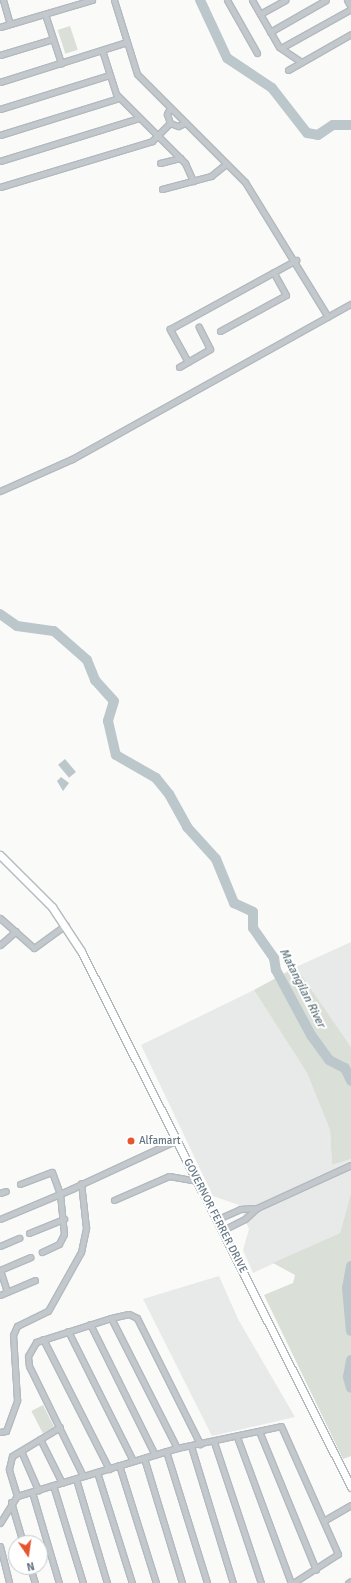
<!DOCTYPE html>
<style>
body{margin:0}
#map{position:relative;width:351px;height:1583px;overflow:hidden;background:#fafaf8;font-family:Signika,sans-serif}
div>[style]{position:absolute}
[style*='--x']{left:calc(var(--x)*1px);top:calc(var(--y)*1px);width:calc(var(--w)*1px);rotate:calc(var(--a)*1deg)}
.built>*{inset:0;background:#e8e9e9}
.green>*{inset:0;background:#dadfd7;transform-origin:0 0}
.water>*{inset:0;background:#bbc7cb;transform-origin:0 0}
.river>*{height:10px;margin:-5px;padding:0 5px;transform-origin:5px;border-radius:5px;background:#bbc7cb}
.roads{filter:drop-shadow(1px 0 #b3babf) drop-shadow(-1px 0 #b3babf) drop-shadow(0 1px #b3babf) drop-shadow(0 -1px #b3babf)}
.street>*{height:5px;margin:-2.5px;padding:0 2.5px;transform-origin:2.5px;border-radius:2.5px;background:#c3c8cc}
.secondary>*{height:7px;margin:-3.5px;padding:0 3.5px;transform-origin:3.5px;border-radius:3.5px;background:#fff}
.dots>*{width:11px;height:11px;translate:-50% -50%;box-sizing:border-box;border:2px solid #fff;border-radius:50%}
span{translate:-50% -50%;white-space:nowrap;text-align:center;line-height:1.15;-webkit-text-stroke:4px #fff;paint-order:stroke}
.poi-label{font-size:11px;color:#657683}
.left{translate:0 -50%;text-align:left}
.street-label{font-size:11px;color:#657683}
.water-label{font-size:12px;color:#60757c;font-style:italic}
.north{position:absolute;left:8px;top:1535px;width:40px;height:40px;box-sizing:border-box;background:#fff;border:1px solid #c1c8cd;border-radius:50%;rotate:167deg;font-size:11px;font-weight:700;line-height:16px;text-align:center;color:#657683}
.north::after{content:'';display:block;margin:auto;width:14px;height:18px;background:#e4572e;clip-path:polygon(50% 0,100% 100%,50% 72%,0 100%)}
</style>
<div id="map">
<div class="built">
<div style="clip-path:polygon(351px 942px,351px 1047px,296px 967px)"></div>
<div style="clip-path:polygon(254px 990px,307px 1073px,330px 1130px,332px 1165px,351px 1159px,351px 1193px,340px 1233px,253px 1273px,243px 1250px,249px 1229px,239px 1205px,213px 1196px,141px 1045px)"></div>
<div style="clip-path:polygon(219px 1276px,238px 1319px,295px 1417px,212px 1436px,143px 1299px)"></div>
</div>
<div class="green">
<div style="left:70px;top:26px;width:25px;height:13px;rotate:72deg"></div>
<div style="clip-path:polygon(296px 967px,351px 1047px,351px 1159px,332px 1165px,330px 1130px,307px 1073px,254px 990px)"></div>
<div style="clip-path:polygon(351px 1193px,351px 1456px,343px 1459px,264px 1295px,293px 1283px,295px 1275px,273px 1263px,340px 1233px)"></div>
<div style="left:43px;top:1405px;width:25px;height:13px;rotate:63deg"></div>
</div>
<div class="water">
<div style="left:65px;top:759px;width:17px;height:9px;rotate:50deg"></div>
<div style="clip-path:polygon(61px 777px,69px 783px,63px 791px,57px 781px)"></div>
</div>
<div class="river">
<div style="--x:200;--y:0;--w:64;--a:65"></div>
<div style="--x:227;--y:58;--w:54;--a:33.7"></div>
<div style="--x:272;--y:88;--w:57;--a:52.1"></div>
<div style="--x:307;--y:133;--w:11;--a:10"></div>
<div style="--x:318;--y:135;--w:18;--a:-34"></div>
<div style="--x:333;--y:125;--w:18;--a:0"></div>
<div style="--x:0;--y:614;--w:21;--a:35"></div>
<div style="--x:17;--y:626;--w:37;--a:8"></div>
<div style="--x:54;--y:631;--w:44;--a:41.3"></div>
<div style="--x:87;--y:660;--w:22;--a:68"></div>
<div style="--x:95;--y:680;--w:28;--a:48"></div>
<div style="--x:114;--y:701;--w:21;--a:107"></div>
<div style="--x:108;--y:721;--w:35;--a:77"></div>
<div style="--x:116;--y:755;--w:46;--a:29.9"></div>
<div style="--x:156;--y:778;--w:21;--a:51"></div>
<div style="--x:169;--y:794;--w:38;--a:61"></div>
<div style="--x:187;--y:827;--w:43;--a:47.8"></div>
<div style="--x:216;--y:859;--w:48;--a:67.8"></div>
<div style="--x:234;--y:903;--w:21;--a:25"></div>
<div style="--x:253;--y:912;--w:16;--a:90"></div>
<div style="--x:253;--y:928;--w:37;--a:55"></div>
<div style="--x:274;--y:958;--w:12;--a:81"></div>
<div style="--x:276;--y:970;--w:74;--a:61.7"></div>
<div style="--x:311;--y:1035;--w:31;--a:54"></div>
<div style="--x:329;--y:1060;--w:18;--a:27"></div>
<div style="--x:345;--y:1068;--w:14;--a:65"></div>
<div style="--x:351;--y:1266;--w:22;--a:100"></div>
<div style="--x:347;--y:1288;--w:43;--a:84.7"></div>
<div style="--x:351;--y:1360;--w:17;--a:100"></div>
<div style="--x:348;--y:1377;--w:11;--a:75"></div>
</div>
<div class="roads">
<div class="street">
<div style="--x:3;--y:0;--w:25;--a:74"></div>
<div style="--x:114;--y:0;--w:77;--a:72.7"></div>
<div style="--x:137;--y:74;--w:153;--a:45"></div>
<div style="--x:245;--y:182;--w:158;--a:58.4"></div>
<div style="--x:227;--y:0;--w:61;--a:60.5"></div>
<div style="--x:252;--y:0;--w:54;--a:60.1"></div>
<div style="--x:279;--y:47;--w:27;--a:34"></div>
<div style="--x:347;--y:0;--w:8;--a:60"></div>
<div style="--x:45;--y:14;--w:52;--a:71.9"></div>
<div style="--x:260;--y:14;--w:29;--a:-29"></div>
<div style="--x:0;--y:27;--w:96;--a:-16.4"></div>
<div style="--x:270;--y:32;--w:64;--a:-29.7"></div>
<div style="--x:281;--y:48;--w:80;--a:-29.1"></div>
<div style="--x:102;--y:50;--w:46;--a:72.3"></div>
<div style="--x:116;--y:94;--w:98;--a:45"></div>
<div style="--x:185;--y:163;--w:20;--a:66"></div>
<div style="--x:0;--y:55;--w:55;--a:-16.8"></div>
<div style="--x:288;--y:70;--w:73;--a:-29.7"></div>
<div style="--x:0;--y:82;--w:133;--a:-17.5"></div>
<div style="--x:170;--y:108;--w:7;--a:117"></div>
<div style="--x:167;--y:114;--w:9;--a:72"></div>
<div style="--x:170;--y:123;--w:9;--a:21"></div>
<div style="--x:178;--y:126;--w:8;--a:-23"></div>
<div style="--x:0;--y:109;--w:114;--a:-17.3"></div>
<div style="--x:0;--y:135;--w:125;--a:-17.3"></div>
<div style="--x:0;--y:161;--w:145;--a:-17.2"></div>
<div style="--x:160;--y:163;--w:21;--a:-14"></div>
<div style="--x:0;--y:187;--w:159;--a:-16.8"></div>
<div style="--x:152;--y:141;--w:25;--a:-45"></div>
<div style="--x:162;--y:189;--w:51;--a:-14.9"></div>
<div style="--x:211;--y:176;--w:19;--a:-39"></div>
<div style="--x:220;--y:331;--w:75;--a:-28.6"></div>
<div style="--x:286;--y:295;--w:26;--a:-119"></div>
<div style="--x:188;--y:362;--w:38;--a:-119"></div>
<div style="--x:170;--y:329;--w:144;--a:-28.7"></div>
<div style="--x:179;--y:367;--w:36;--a:-30"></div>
<div style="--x:210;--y:349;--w:25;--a:-117"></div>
<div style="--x:0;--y:491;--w:79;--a:-24"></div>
<div style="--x:72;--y:459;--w:319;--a:-29.1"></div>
<div style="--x:0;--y:918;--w:45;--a:41.4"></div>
<div style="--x:34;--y:948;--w:39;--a:-36"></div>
<div style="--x:0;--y:945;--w:21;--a:-41"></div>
<div style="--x:20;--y:1184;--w:34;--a:-21"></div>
<div style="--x:52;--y:1172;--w:23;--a:70"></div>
<div style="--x:60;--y:1194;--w:40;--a:84.3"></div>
<div style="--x:64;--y:1234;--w:11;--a:117"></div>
<div style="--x:59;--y:1244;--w:19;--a:155"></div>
<div style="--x:0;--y:1193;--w:6;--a:-18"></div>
<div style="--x:60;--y:1194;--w:129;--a:-24.8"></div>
<div style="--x:114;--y:1200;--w:60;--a:-23.6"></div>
<div style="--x:169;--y:1176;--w:28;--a:10"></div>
<div style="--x:0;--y:1219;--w:80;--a:-22.7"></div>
<div style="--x:218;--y:1219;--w:24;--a:-24"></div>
<div style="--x:240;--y:1209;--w:17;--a:-3"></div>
<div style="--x:257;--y:1208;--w:103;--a:-24.6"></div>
<div style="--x:223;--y:1230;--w:25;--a:-27"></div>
<div style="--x:245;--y:1219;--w:16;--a:-43"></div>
<div style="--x:29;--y:1233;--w:38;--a:-22"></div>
<div style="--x:0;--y:1246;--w:21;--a:-23"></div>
<div style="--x:0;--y:1270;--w:33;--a:-23"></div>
<div style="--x:0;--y:1270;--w:23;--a:72"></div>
<div style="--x:0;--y:1295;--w:38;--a:-23"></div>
<div style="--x:111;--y:1318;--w:146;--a:63.1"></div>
<div style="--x:90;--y:1324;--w:146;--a:63.6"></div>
<div style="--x:68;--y:1331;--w:145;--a:63.4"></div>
<div style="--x:43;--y:1339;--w:146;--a:63.1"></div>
<div style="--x:259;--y:1431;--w:150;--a:67.7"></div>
<div style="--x:0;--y:1432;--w:6;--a:-9"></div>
<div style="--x:6;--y:1431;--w:33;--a:-70"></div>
<div style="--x:17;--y:1400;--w:65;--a:-93.5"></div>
<div style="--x:13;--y:1335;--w:10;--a:-66"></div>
<div style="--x:17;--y:1326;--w:34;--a:-26"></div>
<div style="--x:48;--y:1311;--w:68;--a:-60.8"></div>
<div style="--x:81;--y:1252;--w:25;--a:-78"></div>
<div style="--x:86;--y:1228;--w:45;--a:-96.3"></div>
<div style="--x:237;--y:1437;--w:156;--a:69.7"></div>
<div style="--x:40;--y:1439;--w:49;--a:63.4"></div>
<div style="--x:214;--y:1442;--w:149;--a:71.6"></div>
<div style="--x:191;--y:1446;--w:143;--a:73"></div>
<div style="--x:21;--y:1451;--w:43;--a:66.4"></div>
<div style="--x:166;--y:1451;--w:138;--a:72.7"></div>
<div style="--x:144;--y:1458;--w:131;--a:73.1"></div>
<div style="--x:119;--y:1465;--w:124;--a:72.6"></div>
<div style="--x:97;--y:1472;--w:116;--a:72.5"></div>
<div style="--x:83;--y:1476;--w:123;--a:-116.1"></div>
<div style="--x:29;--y:1366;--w:10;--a:-96"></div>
<div style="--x:28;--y:1356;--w:16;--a:-60"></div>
<div style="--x:36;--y:1342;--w:79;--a:-17.7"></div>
<div style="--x:111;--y:1318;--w:18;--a:-13"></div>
<div style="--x:129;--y:1314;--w:9;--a:27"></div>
<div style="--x:137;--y:1318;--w:141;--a:63.4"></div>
<div style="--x:76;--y:1479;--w:109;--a:73.4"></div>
<div style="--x:53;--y:1485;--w:102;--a:73"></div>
<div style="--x:32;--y:1492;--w:95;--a:73.5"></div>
<div style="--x:17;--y:1496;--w:28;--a:-107"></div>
<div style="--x:9;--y:1469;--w:13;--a:-77"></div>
<div style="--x:12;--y:1456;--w:56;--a:-31.1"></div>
<div style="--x:11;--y:1502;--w:43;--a:73.7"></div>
<div style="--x:325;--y:1520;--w:30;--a:-30"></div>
<div style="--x:0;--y:1523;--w:32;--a:-58"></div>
<div style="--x:17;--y:1496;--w:167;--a:-16.7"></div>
<div style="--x:177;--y:1448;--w:106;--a:-11.9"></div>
<div style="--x:281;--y:1426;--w:140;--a:66"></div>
<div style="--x:338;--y:1554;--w:54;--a:147.2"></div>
<div style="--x:0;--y:1546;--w:38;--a:76"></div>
<div style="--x:30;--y:1567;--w:17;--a:73"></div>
<div style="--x:348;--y:1583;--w:4;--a:-34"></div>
</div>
<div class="secondary">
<div style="--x:0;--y:855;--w:74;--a:45"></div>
<div style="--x:52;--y:907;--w:53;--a:56.6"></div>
<div style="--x:81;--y:951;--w:600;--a:63.26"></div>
</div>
</div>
<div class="dots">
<div style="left:131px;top:1141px;background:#e4572e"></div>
</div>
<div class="poi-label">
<span class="left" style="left:139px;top:1141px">Alfamart</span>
</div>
<div class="street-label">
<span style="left:215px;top:1216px;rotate:63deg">GOVERNOR FERRER DRIVE</span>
</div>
<div class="water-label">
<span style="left:302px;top:988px;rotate:63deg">Matangilan River</span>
</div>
<div class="north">N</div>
</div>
